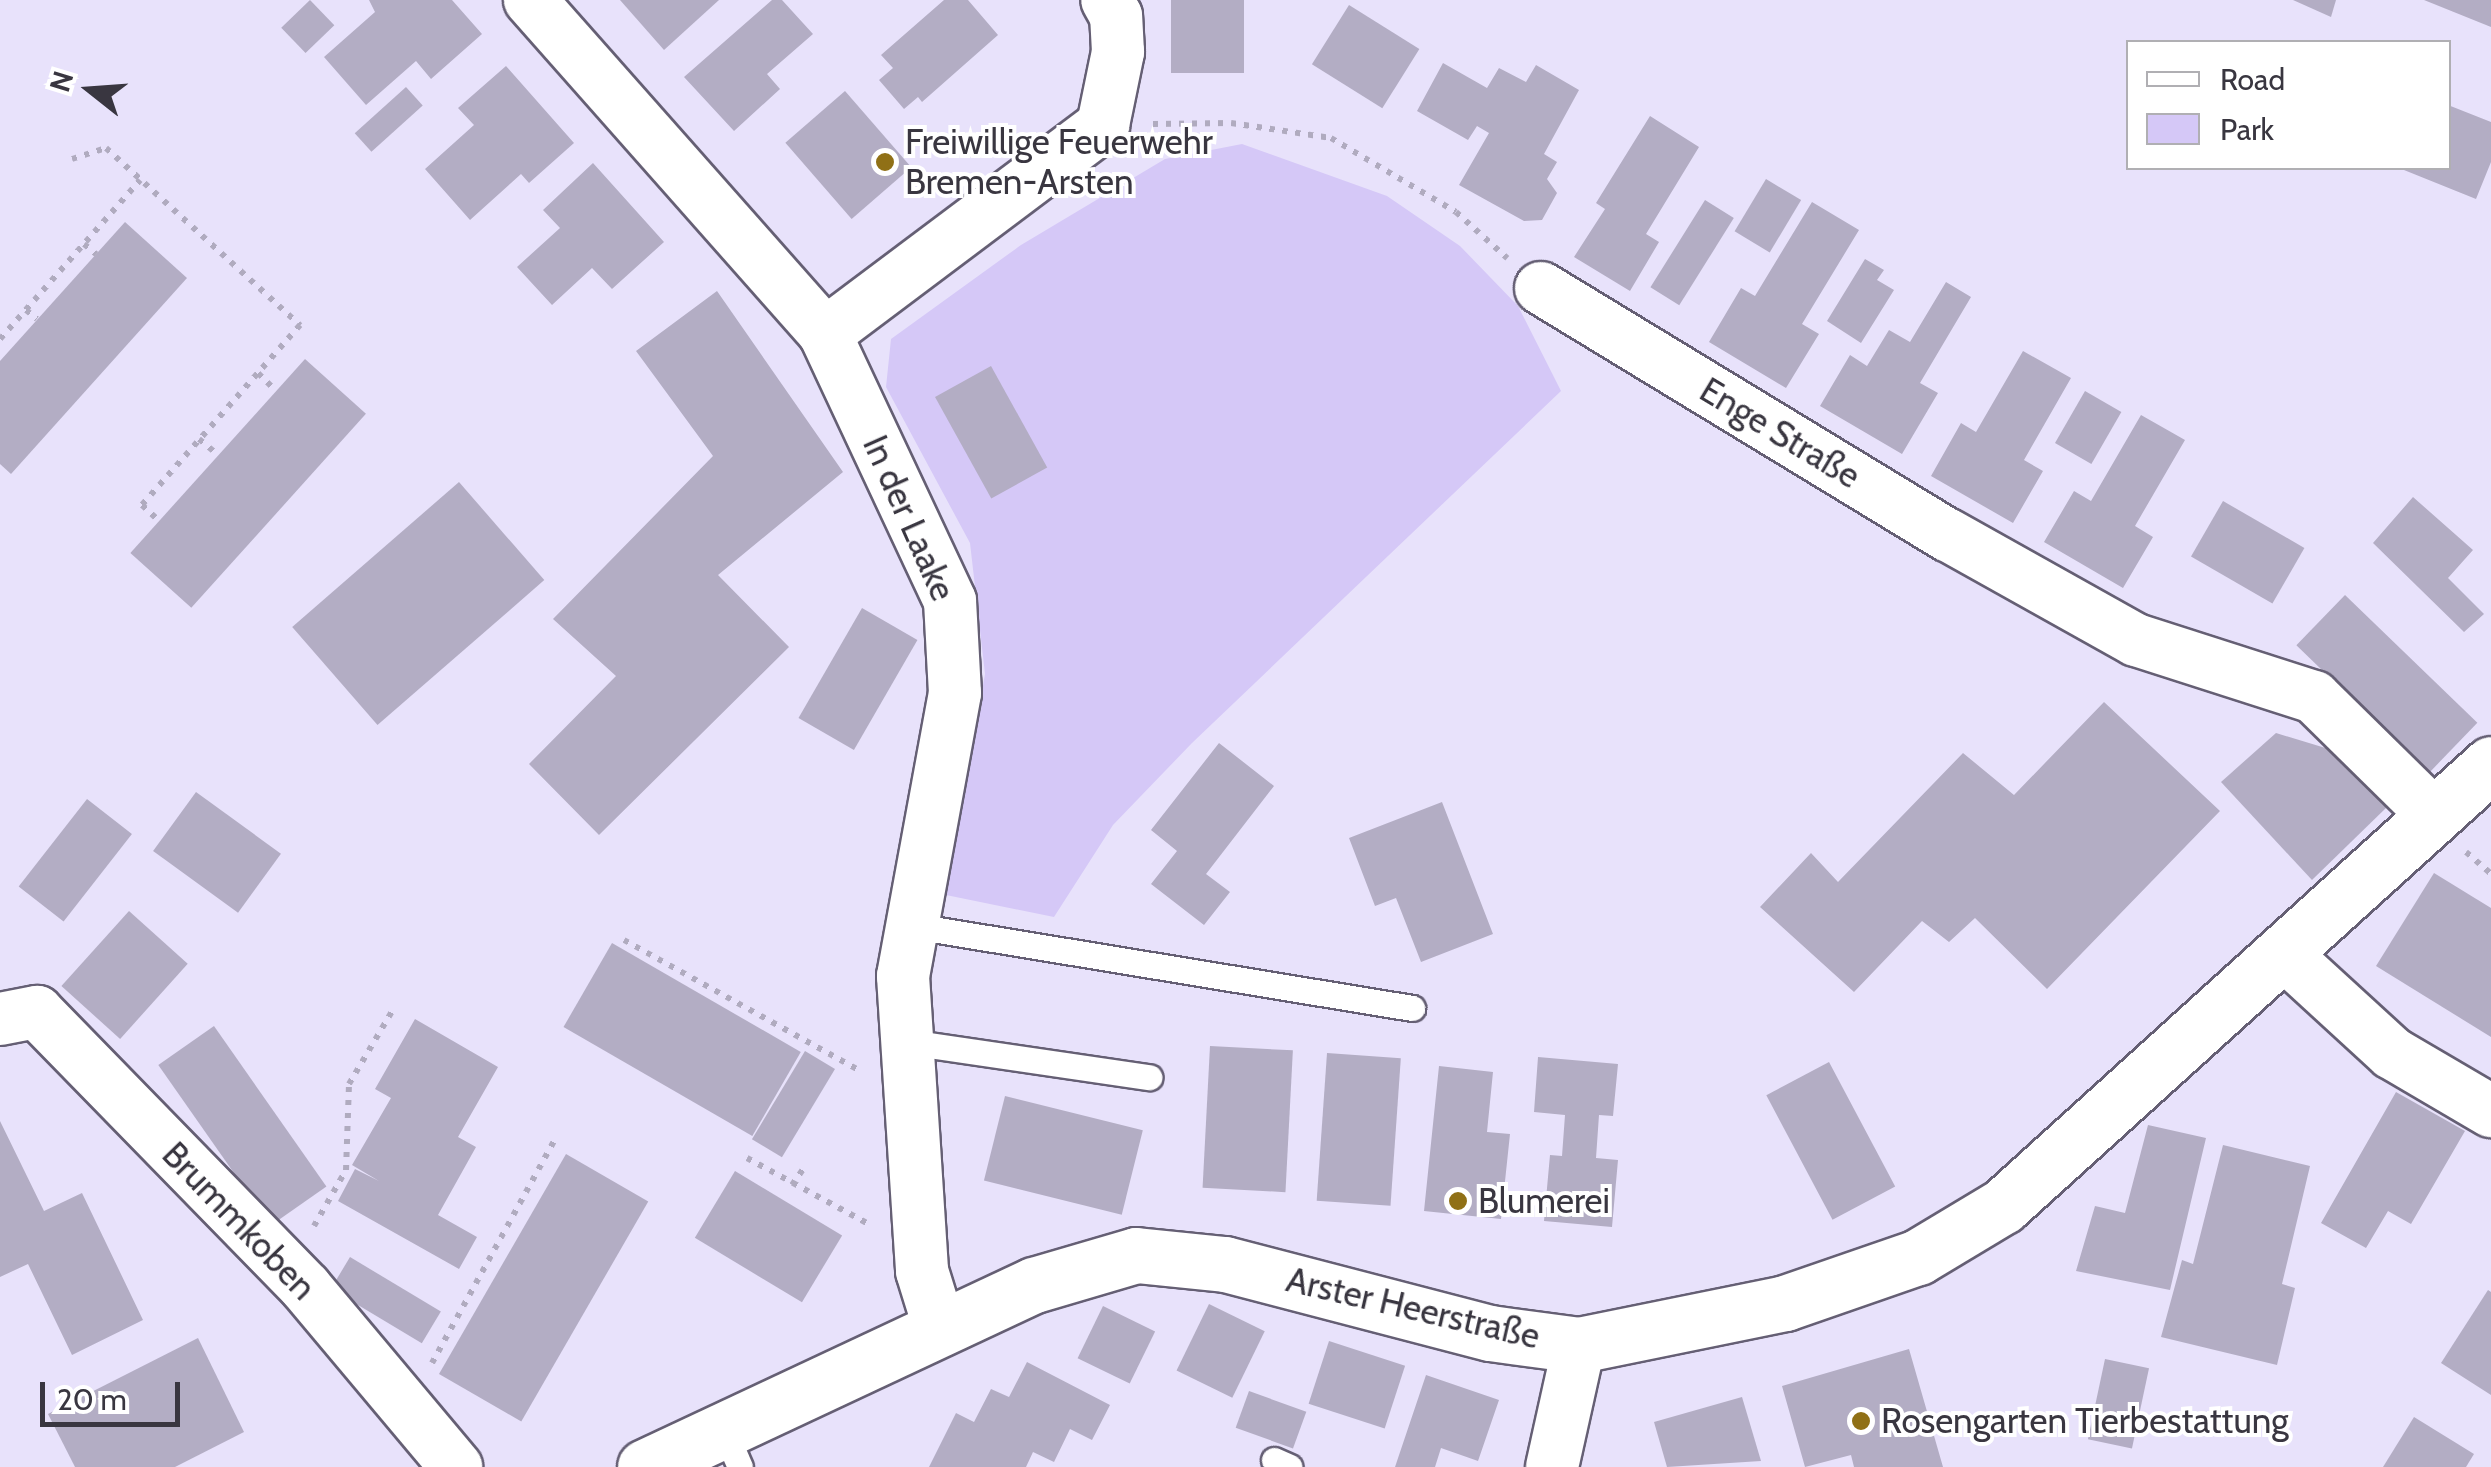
<!DOCTYPE html>
<meta charset="utf-8">
<style>
body{margin:0}
#map{position:relative;width:2491px;height:1467px;overflow:hidden;background:#e8e2fb;font-family:Cabin,sans-serif}
div>[style]{position:absolute}
[style*='--x']{left:calc(var(--x)*1px);top:calc(var(--y)*1px);width:calc(var(--w)*1px);rotate:calc(var(--a)*1deg)}
.green>*{inset:0;background:#d5c8f7}
.building>*{inset:0;background:#b3adc4;transform-origin:0 0}
.path>*{height:6px;margin-top:-3px;transform-origin:0;background:repeating-linear-gradient(90deg,#b0abbf 0 5px,transparent 0 13px)}
.roads{filter:drop-shadow(2px 0 #655f74) drop-shadow(-2px 0 #655f74) drop-shadow(0 2px #655f74) drop-shadow(0 -2px #655f74)}
.service>*{height:25px;margin:-12.5px;padding:0 12.5px;transform-origin:12.5px;border-radius:12.5px;background:#fff}
.minor>*{height:52px;margin:-26px;padding:0 26px;transform-origin:26px;border-radius:26px;background:#fff}
.tertiary>*{height:55px;margin:-27.5px;padding:0 27.5px;transform-origin:27.5px;border-radius:27.5px;background:#fff}
.dots>*{width:28px;height:28px;translate:-50% -50%;box-sizing:border-box;border:5px solid #fff;border-radius:50%}
span{translate:-50% -50%;white-space:nowrap;text-align:center;line-height:1.15;-webkit-text-stroke:8px #fff;paint-order:stroke}
.poi-label{font-size:35px;color:#393640}
.left{translate:0 -50%;text-align:left}
.street-label{font-size:35px;color:#393640}
.legend{position:absolute;left:2126px;top:40px;width:325px;height:130px;box-sizing:border-box;background:#fff;border:2px solid #b0afb3;margin:0;padding:12px 18px;list-style:none;font-size:30px;color:#393640}
.legend li{display:flex;align-items:center;gap:20px;height:50px}
.legend b{width:50px;border:2px solid #b0afb3}
.north{position:absolute;left:40px;top:40px;width:100px;height:100px;-webkit-text-stroke:8px #fff;paint-order:stroke;rotate:287deg;font-size:28px;font-weight:700;line-height:40px;text-align:center;color:#393640}
.north::after{content:'';display:block;margin:auto;width:35px;height:45px;background:#393640;clip-path:polygon(50% 0,100% 100%,50% 72%,0 100%)}
.scale{position:absolute;left:40px;top:1382px;width:140px;height:45px;box-sizing:border-box;border:5px solid #393640;border-top:0;padding-left:12px;font-size:30px;line-height:35px;white-space:nowrap;color:#393640;-webkit-text-stroke:8px #fff;paint-order:stroke}
</style>
<div id="map">
<div class="green">
<div style="clip-path:polygon(1242px 144px,1387px 196px,1460px 246px,1518px 306px,1561px 391px,1192px 743px,1113px 825px,1054px 917px,946px 895px,985px 674px,970px 543px,886px 387px,891px 339px,1021px 245px,1165px 159px)"></div>
</div>
<div class="building">
<div style="left:310px;top:0;width:35px;height:40px;rotate:46deg"></div>
<div style="clip-path:polygon(369px 0,452px 0,482px 34px,431px 79px,416px 61px,366px 105px,324px 57px,375px 12px)"></div>
<div style="clip-path:polygon(620px 0,719px 0,664px 50px)"></div>
<div style="clip-path:polygon(772px 0,782px 0,813px 34px,767px 74px,780px 89px,734px 131px,684px 77px)"></div>
<div style="clip-path:polygon(944px 0,968px 0,998px 35px,922px 102px,918px 97px,904px 109px,879px 80px,893px 68px,881px 55px)"></div>
<div style="left:1171px;top:0;width:73px;height:73px"></div>
<div style="clip-path:polygon(2293px 0,2336px 0,2331px 17px)"></div>
<div style="clip-path:polygon(2424px 0,2491px 0,2491px 27px)"></div>
<div style="left:1349px;top:5px;width:83px;height:70px;rotate:32deg"></div>
<div style="clip-path:polygon(1443px 63px,1487px 88px,1499px 68px,1526px 82px,1536px 65px,1579px 90px,1544px 154px,1557px 162px,1547px 179px,1557px 193px,1542px 220px,1524px 221px,1459px 185px,1489px 133px,1477px 126px,1468px 140px,1417px 111px)"></div>
<div style="clip-path:polygon(506px 66px,574px 143px,529px 183px,521px 174px,470px 220px,425px 169px,474px 125px,458px 108px)"></div>
<div style="left:406px;top:87px;width:25px;height:69px;rotate:48deg"></div>
<div style="left:845px;top:91px;width:101px;height:79px;rotate:49deg"></div>
<div style="clip-path:polygon(2448px 105px,2491px 122px,2491px 162px,2476px 199px,2399px 168px,2448px 168px)"></div>
<div style="clip-path:polygon(1650px 116px,1699px 147px,1646px 234px,1659px 242px,1630px 291px,1574px 257px,1605px 209px,1596px 203px)"></div>
<div style="clip-path:polygon(593px 163px,664px 242px,612px 289px,592px 268px,552px 305px,517px 267px,560px 228px,543px 210px)"></div>
<div style="left:1766px;top:179px;width:41px;height:61px;rotate:31deg"></div>
<div style="left:1705px;top:200px;width:34px;height:103px;rotate:32deg"></div>
<div style="clip-path:polygon(1812px 202px,1859px 230px,1802px 324px,1819px 334px,1786px 388px,1709px 342px,1741px 288px,1755px 296px)"></div>
<div style="clip-path:polygon(125px 222px,187px 278px,11px 474px,0 464px,0 361px)"></div>
<div style="clip-path:polygon(1865px 259px,1884px 270px,1877px 280px,1894px 290px,1861px 343px,1827px 321px)"></div>
<div style="clip-path:polygon(1946px 282px,1971px 297px,1920px 383px,1938px 393px,1902px 454px,1820px 406px,1850px 355px,1867px 366px,1889px 330px,1910px 342px)"></div>
<div style="clip-path:polygon(717px 291px,843px 472px,718px 575px,789px 647px,599px 835px,529px 764px,616px 676px,553px 619px,713px 456px,636px 351px)"></div>
<div style="clip-path:polygon(2023px 351px,2071px 378px,2024px 460px,2043px 471px,2013px 523px,1931px 476px,1961px 423px,1976px 432px)"></div>
<div style="left:305px;top:359px;width:82px;height:261px;rotate:42deg"></div>
<div style="left:991px;top:366px;width:116px;height:64px;rotate:61deg"></div>
<div style="left:2085px;top:391px;width:42px;height:60px;rotate:30deg"></div>
<div style="clip-path:polygon(2141px 415px,2185px 440px,2135px 526px,2153px 537px,2123px 588px,2044px 542px,2074px 491px,2091px 501px)"></div>
<div style="left:459px;top:482px;width:130px;height:221px;rotate:49deg"></div>
<div style="clip-path:polygon(2413px 497px,2473px 550px,2448px 578px,2484px 614px,2464px 632px,2373px 543px)"></div>
<div style="left:2223px;top:501px;width:94px;height:64px;rotate:30deg"></div>
<div style="left:2345px;top:595px;width:184px;height:70px;rotate:44deg"></div>
<div style="left:862px;top:608px;width:64px;height:127px;rotate:30deg"></div>
<div style="clip-path:polygon(2104px 702px,2220px 811px,2047px 989px,1975px 918px,1949px 942px,1922px 921px,1854px 992px,1760px 907px,1811px 853px,1838px 882px,1963px 753px,2014px 795px)"></div>
<div style="clip-path:polygon(2276px 733px,2332px 750px,2387px 807px,2312px 880px,2221px 782px)"></div>
<div style="clip-path:polygon(1219px 743px,1274px 786px,1206px 874px,1230px 892px,1204px 925px,1151px 884px,1177px 851px,1151px 830px)"></div>
<div style="left:196px;top:792px;width:105px;height:73px;rotate:36deg"></div>
<div style="left:87px;top:799px;width:57px;height:111px;rotate:38deg"></div>
<div style="clip-path:polygon(1442px 802px,1493px 934px,1421px 962px,1396px 898px,1375px 906px,1349px 838px)"></div>
<div style="clip-path:polygon(2434px 873px,2491px 908px,2491px 1037px,2376px 966px)"></div>
<div style="left:129px;top:911px;width:79px;height:101px;rotate:42deg"></div>
<div style="left:612px;top:943px;width:218px;height:97px;rotate:30deg"></div>
<div style="clip-path:polygon(415px 1019px,498px 1067px,458px 1137px,476px 1147px,438px 1215px,477px 1237px,459px 1269px,338px 1201px,355px 1169px,379px 1181px,352px 1165px,391px 1098px,375px 1089px)"></div>
<div style="left:214px;top:1026px;width:196px;height:68px;rotate:55deg"></div>
<div style="left:1210px;top:1046px;width:83px;height:142px;rotate:3deg"></div>
<div style="left:805px;top:1051px;width:35px;height:103px;rotate:31deg"></div>
<div style="left:1327px;top:1053px;width:74px;height:148px;rotate:4deg"></div>
<div style="clip-path:polygon(1538px 1057px,1618px 1064px,1613px 1116px,1599px 1115px,1596px 1158px,1618px 1160px,1612px 1227px,1544px 1221px,1550px 1155px,1562px 1156px,1565px 1115px,1534px 1112px)"></div>
<div style="left:1829px;top:1062px;width:141px;height:71px;rotate:62deg"></div>
<div style="clip-path:polygon(1439px 1066px,1493px 1072px,1487px 1132px,1510px 1134px,1501px 1219px,1424px 1211px)"></div>
<div style="clip-path:polygon(2396px 1092px,2465px 1131px,2411px 1224px,2388px 1211px,2366px 1248px,2321px 1223px)"></div>
<div style="left:1005px;top:1096px;width:142px;height:87px;rotate:14deg"></div>
<div style="clip-path:polygon(0 1121px,44px 1211px,82px 1193px,143px 1320px,72px 1355px,28px 1264px,0 1277px)"></div>
<div style="clip-path:polygon(2148px 1125px,2206px 1138px,2170px 1290px,2076px 1271px,2095px 1206px,2125px 1213px)"></div>
<div style="clip-path:polygon(2223px 1145px,2310px 1166px,2282px 1284px,2295px 1288px,2277px 1365px,2161px 1337px,2182px 1260px,2193px 1264px)"></div>
<div style="left:566px;top:1154px;width:95px;height:254px;rotate:30deg"></div>
<div style="left:735px;top:1171px;width:125px;height:78px;rotate:31deg"></div>
<div style="left:350px;top:1257px;width:106px;height:37px;rotate:31deg"></div>
<div style="clip-path:polygon(2488px 1290px,2491px 1292px,2491px 1395px,2441px 1363px)"></div>
<div style="left:1209px;top:1304px;width:62px;height:74px;rotate:26deg"></div>
<div style="left:1103px;top:1306px;width:58px;height:58px;rotate:26deg"></div>
<div style="clip-path:polygon(198px 1338px,244px 1432px,175px 1467px,75px 1467px,48px 1414px)"></div>
<div style="left:1329px;top:1341px;width:80px;height:66px;rotate:18deg"></div>
<div style="clip-path:polygon(1909px 1349px,1943px 1467px,1854px 1467px,1851px 1455px,1805px 1467px,1782px 1386px)"></div>
<div style="left:2105px;top:1359px;width:45px;height:82px;rotate:12deg"></div>
<div style="clip-path:polygon(1027px 1362px,1110px 1405px,1092px 1440px,1070px 1429px,1054px 1462px,1033px 1452px,1026px 1467px,929px 1467px,956px 1413px,974px 1422px,991px 1389px,1009px 1397px)"></div>
<div style="clip-path:polygon(1426px 1375px,1499px 1400px,1478px 1461px,1441px 1448px,1435px 1467px,1395px 1467px)"></div>
<div style="left:1249px;top:1391px;width:61px;height:39px;rotate:20deg"></div>
<div style="clip-path:polygon(1742px 1397px,1761px 1461px,1667px 1467px,1654px 1422px)"></div>
<div style="clip-path:polygon(2414px 1417px,2474px 1454px,2466px 1467px,2383px 1467px)"></div>
</div>
<div class="path">
<div style="--x:1153;--y:124;--w:78;--a:-0.7"></div>
<div style="--x:1231;--y:123;--w:101;--a:8.5"></div>
<div style="--x:1331;--y:138;--w:145;--a:30.6"></div>
<div style="--x:1456;--y:212;--w:69;--a:42"></div>
<div style="--x:72;--y:159;--w:36;--a:-18"></div>
<div style="--x:106;--y:148;--w:263;--a:42.4"></div>
<div style="--x:300;--y:325;--w:240;--a:131.3"></div>
<div style="--x:142;--y:505;--w:23;--a:43"></div>
<div style="--x:84;--y:244;--w:16;--a:40"></div>
<div style="--x:26;--y:310;--w:14;--a:39"></div>
<div style="--x:0;--y:339;--w:212;--a:-48.6"></div>
<div style="--x:258;--y:373;--w:25;--a:45"></div>
<div style="--x:199;--y:439;--w:25;--a:40"></div>
<div style="--x:2466;--y:852;--w:33;--a:41"></div>
<div style="--x:624;--y:940;--w:269;--a:29"></div>
<div style="--x:747;--y:1158;--w:142;--a:28.5"></div>
<div style="--x:792;--y:1185;--w:21;--a:-55"></div>
<div style="--x:314;--y:1226;--w:64;--a:-60.3"></div>
<div style="--x:346;--y:1170;--w:86;--a:-88"></div>
<div style="--x:349;--y:1084;--w:88;--a:-59.4"></div>
<div style="--x:432;--y:1363;--w:253;--a:-61.2"></div>
</div>
<div class="roads">
<div class="service">
<div style="--x:908;--y:925;--w:511;--a:9.35"></div>
<div style="--x:908;--y:1042;--w:244;--a:8.3"></div>
<div style="--x:724;--y:1430;--w:40;--a:66.6"></div>
<div style="--x:1274;--y:1460;--w:17;--a:24"></div>
</div>
<div class="minor">
<div style="--x:530;--y:0;--w:446;--a:48.5"></div>
<div style="--x:825;--y:334;--w:295;--a:64.9"></div>
<div style="--x:950;--y:601;--w:92;--a:86.9"></div>
<div style="--x:955;--y:693;--w:288;--a:100.4"></div>
<div style="--x:903;--y:976;--w:296;--a:86.3"></div>
<div style="--x:922;--y:1271;--w:61;--a:72.8"></div>
<div style="--x:1541;--y:288;--w:476;--a:31.3"></div>
<div style="--x:1948;--y:535;--w:215;--a:29.2"></div>
<div style="--x:2136;--y:640;--w:187;--a:17.8"></div>
<div style="--x:2314;--y:697;--w:168;--a:44.5"></div>
<div style="--x:825;--y:334;--w:348;--a:-36.9"></div>
<div style="--x:1103;--y:125;--w:75;--a:-78.4"></div>
<div style="--x:1118;--y:52;--w:36;--a:-93"></div>
<div style="--x:1116;--y:16;--w:18;--a:-119"></div>
<div style="--x:2285;--y:955;--w:145;--a:42.5"></div>
<div style="--x:2392;--y:1053;--w:115;--a:30.4"></div>
<div style="--x:0;--y:1019;--w:38;--a:-11"></div>
<div style="--x:37;--y:1012;--w:385;--a:45.7"></div>
<div style="--x:306;--y:1288;--w:234;--a:50"></div>
<div style="--x:1552;--y:1467;--w:125;--a:-77.5"></div>
</div>
<div class="tertiary">
<div style="--x:645;--y:1467;--w:429;--a:-25.1"></div>
<div style="--x:1034;--y:1285;--w:106;--a:-16.4"></div>
<div style="--x:1136;--y:1255;--w:89;--a:5.8"></div>
<div style="--x:1225;--y:1264;--w:274;--a:14.6"></div>
<div style="--x:1490;--y:1333;--w:90;--a:7.7"></div>
<div style="--x:1579;--y:1345;--w:210;--a:-11.5"></div>
<div style="--x:1785;--y:1303;--w:141;--a:-19.1"></div>
<div style="--x:1918;--y:1257;--w:99;--a:-31"></div>
<div style="--x:2003;--y:1206;--w:658;--a:-42.17"></div>
</div>
</div>
<div class="dots">
<div style="left:885px;top:162px;background:#907016"></div>
<div style="left:1458px;top:1201px;background:#907016"></div>
<div style="left:1861px;top:1421px;background:#907016"></div>
</div>
<div class="poi-label">
<span class="left" style="left:905px;top:162px">Freiwillige Feuerwehr<br>Bremen-Arsten</span>
<span class="left" style="left:1478px;top:1201px">Blumerei</span>
<span class="left" style="left:1881px;top:1421px">Rosengarten Tierbestattung</span>
</div>
<div class="street-label">
<span style="left:1780px;top:433px;rotate:31deg">Enge Straße</span>
<span style="left:909px;top:518px;rotate:66deg">In der Laake</span>
<span style="left:239px;top:1221px;rotate:46deg">Brummkoben</span>
<span style="left:1413px;top:1308px;rotate:13deg">Arster Heerstraße</span>
</div>
<ul class="legend">
<li><b style="height:12px;background:#fff"></b>Road</li>
<li><b style="height:28px;background:#d5c8f7"></b>Park</li>
</ul>
<div class="north">N</div>
<div class="scale">20 m</div>
</div>
